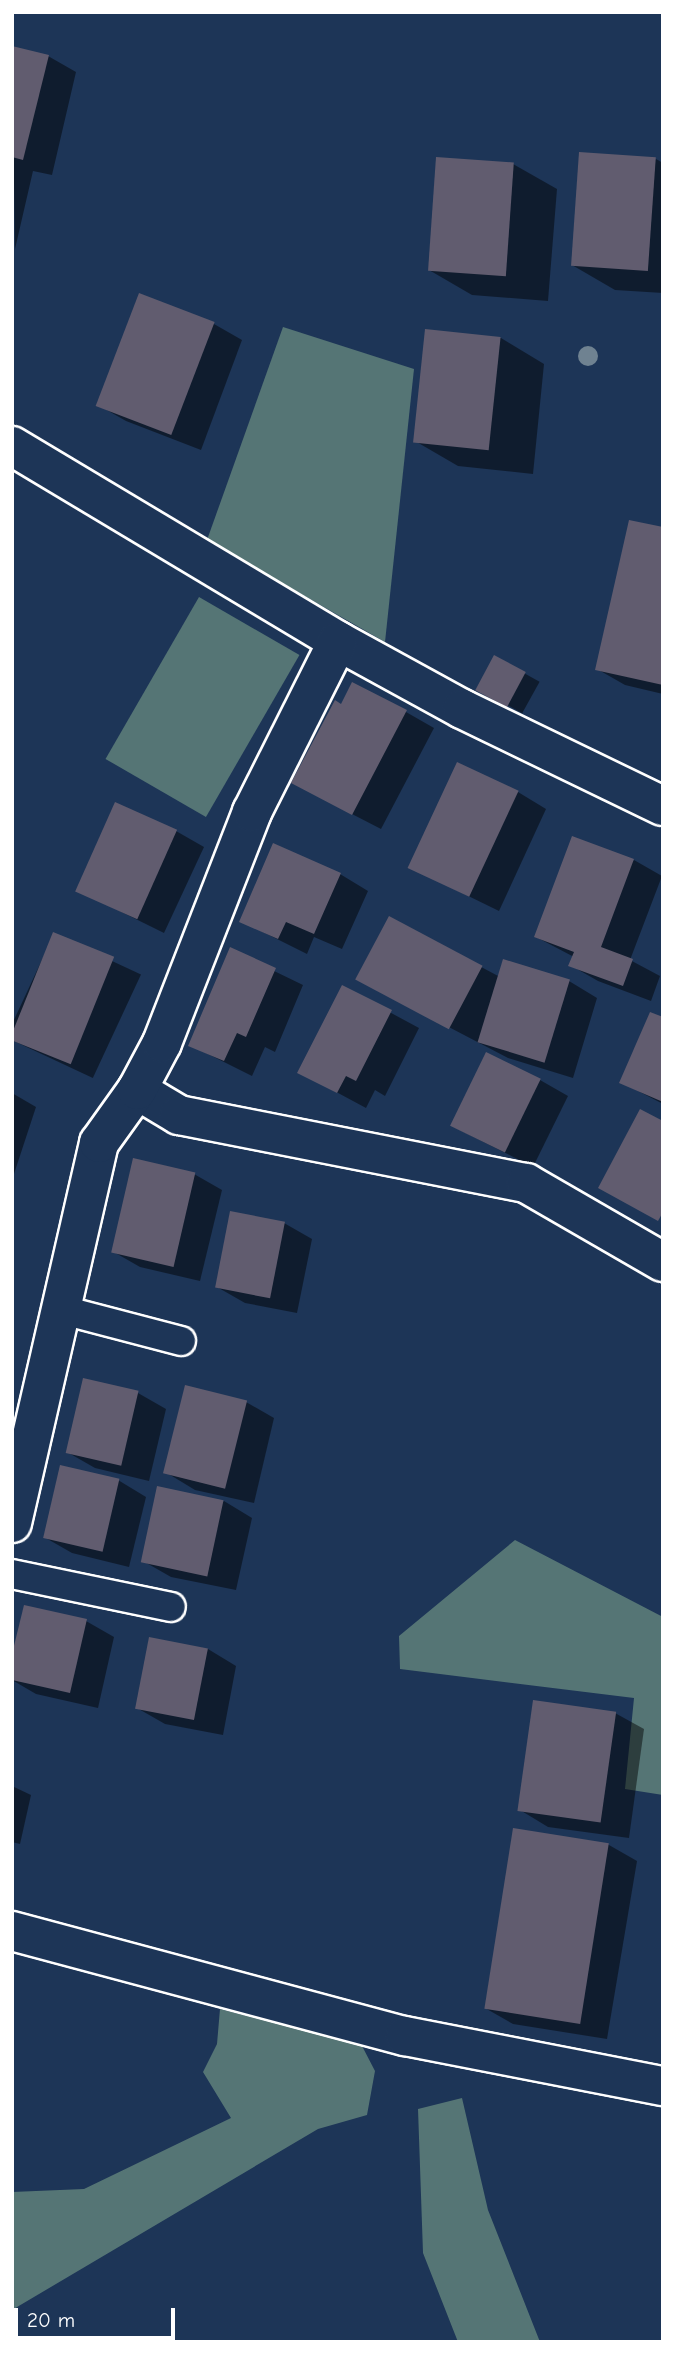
<!DOCTYPE html>
<style>
body{margin:0}
#map{position:relative;width:675px;height:2354px;overflow:hidden;background:#1d3557;font-family:"Comic Neue",sans-serif}
div>[style]{position:absolute}
[style*='--x']{left:calc(var(--x)*1px);top:calc(var(--y)*1px);width:calc(var(--w)*1px);rotate:calc(var(--a)*1deg)}
.green>*{inset:0;background:#557575;transform-origin:0 0}
.shadow>*{inset:0;background:#0007;transform-origin:0 0}
.building>*{inset:0;background:#615c6f;transform-origin:0 0}
.roads{filter:drop-shadow(2px 0 #fff) drop-shadow(-2px 0 #fff) drop-shadow(0 2px #fff) drop-shadow(0 -2px #fff)}
.lane>*{height:28px;margin:-14px;padding:0 14px;transform-origin:14px;border-radius:14px;background:#1d3557}
.street>*{height:38px;margin:-19px;padding:0 19px;transform-origin:19px;border-radius:19px;background:#1d3557}
.trees>*{width:20px;height:20px;margin:-10px;border-radius:50%;background:#6f8291}
span{translate:-50% -50%;white-space:nowrap;text-align:center;line-height:1.15;-webkit-text-stroke:6px #1d3557;paint-order:stroke}
.frame{position:absolute;inset:0;border:14px solid #fff;pointer-events:none}
.scale{position:absolute;left:14px;top:2308px;width:161px;height:32px;box-sizing:border-box;border:4px solid #fff;border-top:0;padding-left:9px;font-size:21px;line-height:24px;white-space:nowrap;color:#fff;-webkit-text-stroke:5px #1d3557;paint-order:stroke}
</style>
<div id="map">
<div class="green">
<div style="clip-path:polygon(283px 327px,414px 369px,385px 642px,207px 540px)"></div>
<div style="left:199px;top:597px;width:116px;height:187px;rotate:30deg"></div>
<div style="clip-path:polygon(515px 1540px,663px 1617px,663px 1795px,625px 1789px,634px 1698px,400px 1669px,399px 1636px)"></div>
<div style="clip-path:polygon(220px 2009px,361px 2044px,375px 2071px,367px 2115px,318px 2129px,12px 2310px,12px 2192px,84px 2189px,231px 2118px,203px 2072px,217px 2044px)"></div>
<div style="clip-path:polygon(462px 2098px,488px 2210px,540px 2342px,458px 2342px,423px 2253px,418px 2109px)"></div>
</div>
<div class="shadow">
<div style="clip-path:polygon(12px 48px,48px 56px,76px 72px,52px 175px,33px 171px,15px 249px)"></div>
<div style="clip-path:polygon(656px 159px,663px 163px,663px 293px,615px 290px,572px 265px)"></div>
<div style="clip-path:polygon(513px 164px,557px 189px,548px 301px,472px 295px,429px 270px)"></div>
<div style="clip-path:polygon(140px 296px,214px 324px,242px 340px,201px 450px,126px 421px,98px 405px)"></div>
<div style="clip-path:polygon(426px 330px,501px 338px,544px 364px,533px 474px,458px 466px,415px 441px)"></div>
<div style="clip-path:polygon(663px 529px,663px 694px,625px 685px,597px 669px)"></div>
<div style="left:495px;top:657px;width:51px;height:36px;rotate:29deg"></div>
<div style="clip-path:polygon(342px 706px,406px 712px,434px 728px,381px 829px,321px 798px)"></div>
<div style="clip-path:polygon(518px 792px,546px 809px,499px 911px,411px 868px)"></div>
<div style="clip-path:polygon(176px 831px,204px 847px,164px 933px,77px 890px)"></div>
<div style="clip-path:polygon(634px 860px,662px 876px,630px 960px,660px 976px,651px 1001px,598px 981px,570px 965px,574px 957px,536px 937px)"></div>
<div style="clip-path:polygon(340px 874px,368px 891px,342px 949px,314px 937px,307px 954px,241px 921px)"></div>
<div style="clip-path:polygon(389px 918px,500px 977px,569px 981px,597px 998px,573px 1078px,508px 1058px,357px 979px)"></div>
<div style="left:54px;top:934px;width:96px;height:114px;rotate:25deg"></div>
<div style="clip-path:polygon(231px 950px,303px 985px,275px 1052px,265px 1047px,252px 1076px,190px 1045px)"></div>
<div style="clip-path:polygon(343px 987px,419px 1028px,385px 1096px,375px 1090px,366px 1108px,299px 1072px)"></div>
<div style="clip-path:polygon(663px 1019px,663px 1104px,621px 1082px)"></div>
<div style="clip-path:polygon(540px 1080px,568px 1096px,533px 1167px,452px 1126px)"></div>
<div style="clip-path:polygon(12px 1093px,36px 1107px,12px 1180px)"></div>
<div style="clip-path:polygon(194px 1174px,222px 1190px,200px 1281px,140px 1267px,112px 1251px)"></div>
<div style="clip-path:polygon(284px 1223px,312px 1239px,297px 1313px,245px 1303px,217px 1287px)"></div>
<div style="clip-path:polygon(138px 1393px,166px 1409px,149px 1481px,95px 1468px,67px 1452px)"></div>
<div style="clip-path:polygon(246px 1402px,274px 1418px,254px 1503px,195px 1490px,167px 1473px)"></div>
<div style="clip-path:polygon(118px 1480px,146px 1497px,129px 1567px,72px 1553px,44px 1537px)"></div>
<div style="clip-path:polygon(224px 1501px,252px 1518px,236px 1590px,171px 1577px,143px 1561px)"></div>
<div style="clip-path:polygon(86px 1621px,114px 1637px,98px 1708px,36px 1694px,12px 1680px)"></div>
<div style="clip-path:polygon(150px 1639px,208px 1649px,236px 1666px,223px 1735px,165px 1724px,137px 1708px)"></div>
<div style="clip-path:polygon(615px 1713px,644px 1729px,629px 1838px,548px 1827px,520px 1810px)"></div>
<div style="clip-path:polygon(12px 1786px,31px 1795px,20px 1844px,12px 1842px)"></div>
<div style="clip-path:polygon(514px 1830px,609px 1845px,637px 1861px,607px 2039px,513px 2024px,485px 2008px)"></div>
</div>
<div class="building">
<div style="clip-path:polygon(12px 46px,49px 55px,23px 160px,12px 157px)"></div>
<div style="left:579px;top:152px;width:77px;height:114px;rotate:4deg"></div>
<div style="left:436px;top:157px;width:78px;height:114px;rotate:4deg"></div>
<div style="left:139px;top:293px;width:81px;height:121px;rotate:21deg"></div>
<div style="left:425px;top:329px;width:76px;height:114px;rotate:6deg"></div>
<div style="clip-path:polygon(629px 520px,663px 527px,663px 685px,595px 670px)"></div>
<div style="left:494px;top:655px;width:36px;height:40px;rotate:28deg"></div>
<div style="clip-path:polygon(352px 682px,407px 710px,352px 815px,291px 783px,335px 700px,341px 704px)"></div>
<div style="left:457px;top:762px;width:68px;height:117px;rotate:25deg"></div>
<div style="left:115px;top:802px;width:68px;height:98px;rotate:24deg"></div>
<div style="clip-path:polygon(572px 836px,634px 859px,601px 947px,633px 959px,623px 986px,568px 966px,574px 952px,534px 937px)"></div>
<div style="clip-path:polygon(273px 843px,341px 873px,314px 934px,286px 922px,278px 939px,239px 922px)"></div>
<div style="left:389px;top:916px;width:106px;height:72px;rotate:28deg"></div>
<div style="left:53px;top:932px;width:66px;height:116px;rotate:22deg"></div>
<div style="clip-path:polygon(230px 947px,276px 968px,246px 1037px,237px 1033px,224px 1061px,188px 1046px)"></div>
<div style="left:503px;top:959px;width:70px;height:87px;rotate:17deg"></div>
<div style="clip-path:polygon(342px 985px,392px 1010px,356px 1081px,346px 1076px,337px 1093px,297px 1073px)"></div>
<div style="clip-path:polygon(650px 1012px,663px 1017px,663px 1102px,619px 1083px)"></div>
<div style="left:486px;top:1052px;width:61px;height:82px;rotate:26deg"></div>
<div style="clip-path:polygon(640px 1109px,663px 1121px,663px 1212px,658px 1221px,598px 1188px)"></div>
<div style="left:133px;top:1158px;width:64px;height:97px;rotate:13deg"></div>
<div style="left:230px;top:1211px;width:56px;height:78px;rotate:11deg"></div>
<div style="left:83px;top:1378px;width:57px;height:77px;rotate:13deg"></div>
<div style="left:185px;top:1385px;width:64px;height:91px;rotate:14deg"></div>
<div style="left:60px;top:1465px;width:61px;height:75px;rotate:13deg"></div>
<div style="left:157px;top:1486px;width:68px;height:78px;rotate:12deg"></div>
<div style="clip-path:polygon(24px 1605px,87px 1619px,70px 1693px,12px 1680px,12px 1654px)"></div>
<div style="left:149px;top:1637px;width:60px;height:73px;rotate:11deg"></div>
<div style="left:533px;top:1700px;width:84px;height:112px;rotate:8deg"></div>
<div style="left:513px;top:1828px;width:97px;height:183px;rotate:9deg"></div>
</div>
<div class="roads">
<div class="lane">
<div style="--x:59;--y:1309;--w:126;--a:14.7"></div>
<div style="--x:12;--y:1574;--w:162;--a:11.7"></div>
</div>
<div class="street">
<div style="--x:12;--y:446;--w:380;--a:30.9"></div>
<div style="--x:338;--y:641;--w:141;--a:28.7"></div>
<div style="--x:462;--y:709;--w:223;--a:25.8"></div>
<div style="--x:137;--y:1090;--w:49;--a:30.8"></div>
<div style="--x:179;--y:1115;--w:354;--a:11.1"></div>
<div style="--x:526;--y:1183;--w:158;--a:30"></div>
<div style="--x:12;--y:1523;--w:390;--a:-77.1"></div>
<div style="--x:99;--y:1143;--w:65;--a:-54.4"></div>
<div style="--x:137;--y:1090;--w:53;--a:-62"></div>
<div style="--x:162;--y:1043;--w:248;--a:-68.7"></div>
<div style="--x:252;--y:812;--w:191;--a:-63.3"></div>
<div style="--x:12;--y:1931;--w:407;--a:15"></div>
<div style="--x:405;--y:2036;--w:263;--a:11"></div>
</div>
</div>
<div class="trees">
<div style="left:588px;top:356px"></div>
</div>
<div class="frame"></div>
<div class="scale">20 m</div>
</div>
